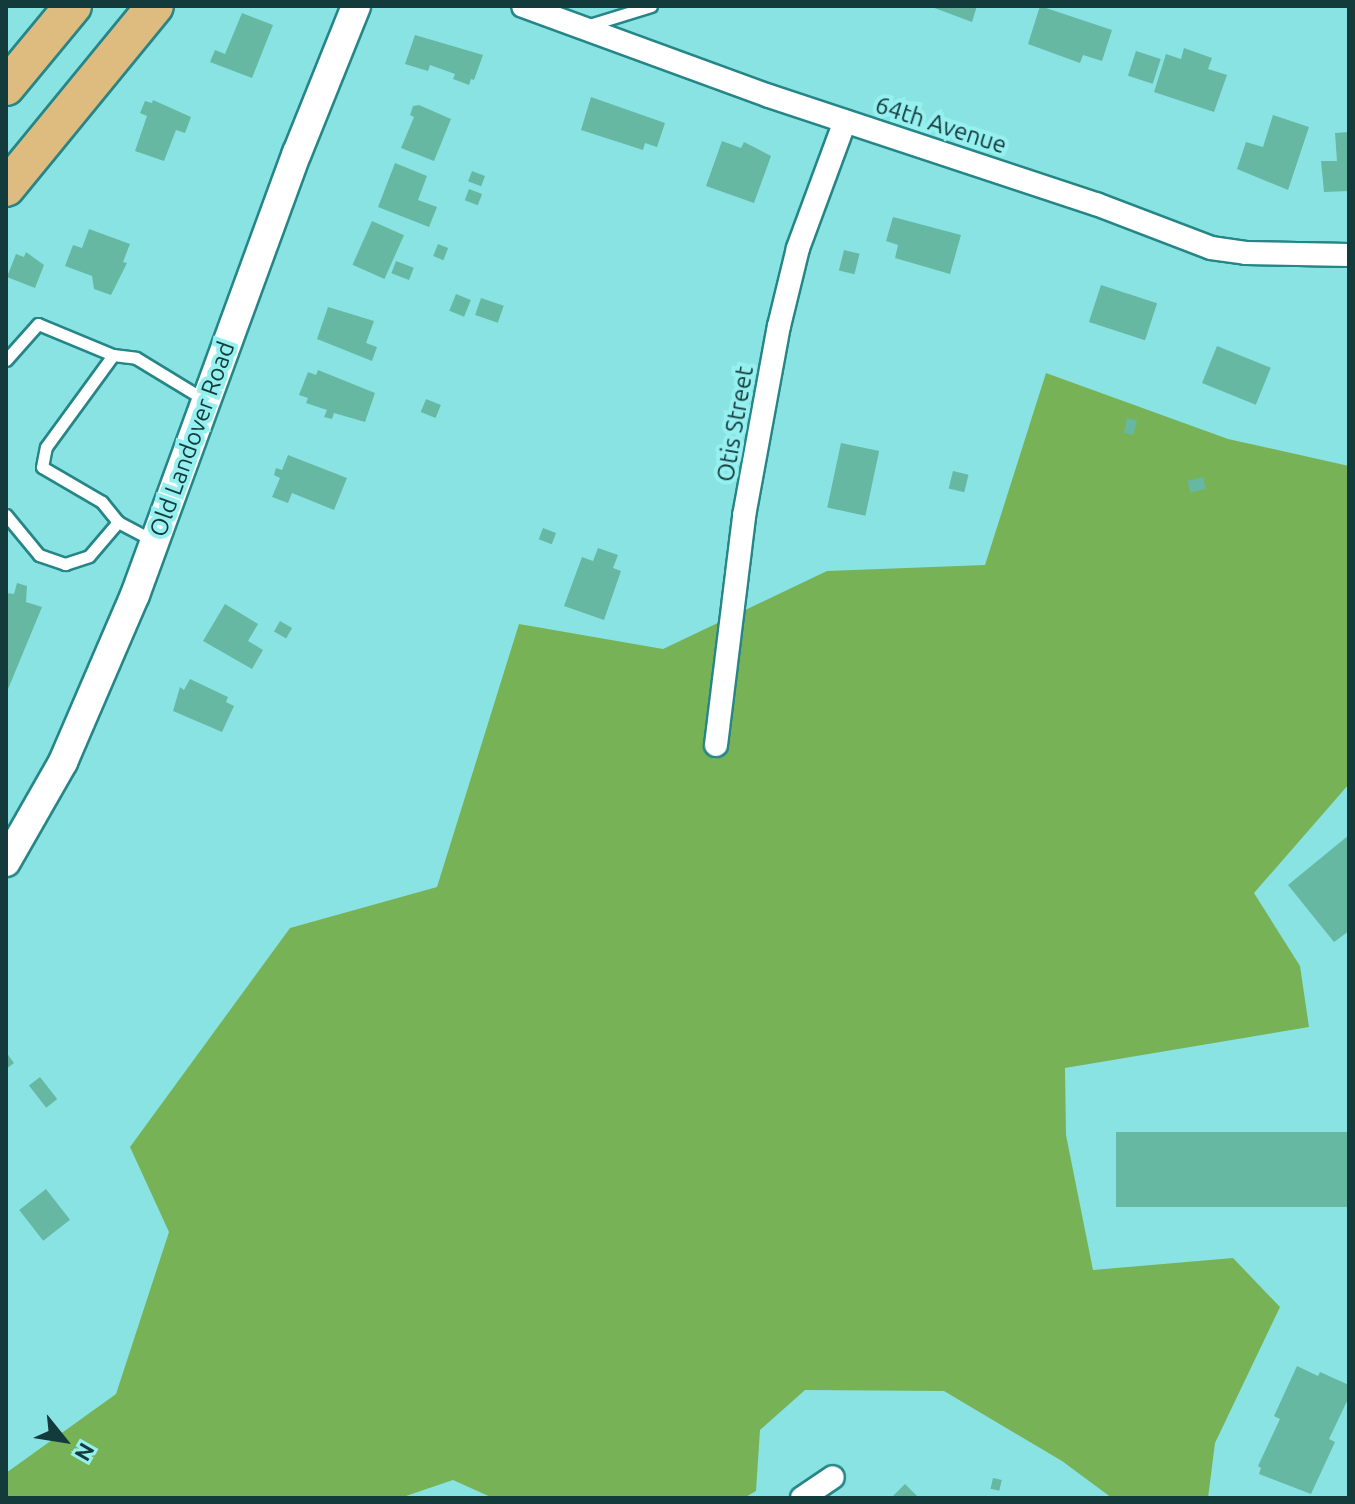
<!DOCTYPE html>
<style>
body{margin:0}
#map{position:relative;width:1355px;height:1504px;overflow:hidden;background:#89e3e3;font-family:Ubuntu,sans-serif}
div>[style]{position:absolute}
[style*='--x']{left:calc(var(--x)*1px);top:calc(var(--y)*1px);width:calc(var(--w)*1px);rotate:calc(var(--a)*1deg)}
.forest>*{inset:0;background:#77b356}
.building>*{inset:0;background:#66b8a3;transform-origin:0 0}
.roads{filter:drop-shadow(2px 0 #268687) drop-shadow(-2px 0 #268687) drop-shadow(0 2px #268687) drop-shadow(0 -2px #268687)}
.service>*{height:11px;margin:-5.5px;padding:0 5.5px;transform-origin:5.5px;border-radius:5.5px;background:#fff}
.minor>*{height:22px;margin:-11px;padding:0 11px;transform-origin:11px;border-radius:11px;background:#fff}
.tertiary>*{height:28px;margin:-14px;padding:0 14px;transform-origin:14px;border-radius:14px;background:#fff}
.primary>*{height:36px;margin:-18px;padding:0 18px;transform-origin:18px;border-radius:18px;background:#debb7f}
span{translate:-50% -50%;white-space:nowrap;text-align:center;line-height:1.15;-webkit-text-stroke:8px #97f0f0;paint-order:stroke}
.street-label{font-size:24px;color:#143b3b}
.frame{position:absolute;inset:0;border:8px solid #143b3b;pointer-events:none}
.north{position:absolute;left:24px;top:1400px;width:80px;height:80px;-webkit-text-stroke:6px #97f0f0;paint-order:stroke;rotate:120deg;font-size:22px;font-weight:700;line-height:32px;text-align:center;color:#143b3b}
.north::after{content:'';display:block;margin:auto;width:28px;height:36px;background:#143b3b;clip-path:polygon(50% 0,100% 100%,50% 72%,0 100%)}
</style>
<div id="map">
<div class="forest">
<div style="clip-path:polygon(1046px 373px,1228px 439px,1349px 466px,1349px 784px,1254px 893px,1300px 966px,1309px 1027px,1065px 1068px,1066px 1135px,1093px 1270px,1233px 1258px,1280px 1307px,1215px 1443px,1208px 1498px,1112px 1498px,1062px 1461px,944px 1391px,805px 1390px,760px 1430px,756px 1491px,744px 1498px,493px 1498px,453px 1480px,400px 1498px,6px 1498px,6px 1473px,116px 1394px,169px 1232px,130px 1147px,290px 928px,437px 887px,519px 624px,663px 649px,827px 571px,985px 565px)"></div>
</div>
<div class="building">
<div style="clip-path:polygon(929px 6px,977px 6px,972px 22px)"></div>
<div style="clip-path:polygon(1040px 6px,1112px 30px,1102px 61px,1083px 55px,1080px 63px,1028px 44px)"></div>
<div style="clip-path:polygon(242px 13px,273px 25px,252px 78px,210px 62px,215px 50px,225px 54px)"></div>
<div style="clip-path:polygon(415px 35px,483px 55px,474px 80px,471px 79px,469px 85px,453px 79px,455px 74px,430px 65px,428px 71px,405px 64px)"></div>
<div style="clip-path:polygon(1184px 48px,1212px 58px,1208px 69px,1227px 75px,1214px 112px,1154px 92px,1166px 54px,1181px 59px)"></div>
<div style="left:1136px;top:51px;width:26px;height:26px;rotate:18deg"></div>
<div style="clip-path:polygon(591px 97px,665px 123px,657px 147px,645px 143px,643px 150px,581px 130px)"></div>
<div style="clip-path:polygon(153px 100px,191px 117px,185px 133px,176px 130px,164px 161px,135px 151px,147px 116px,140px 113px,145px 101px,152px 103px)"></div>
<div style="clip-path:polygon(419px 105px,451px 119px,434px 161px,401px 148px,414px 117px,410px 115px,413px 106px)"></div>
<div style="clip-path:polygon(1273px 115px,1309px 127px,1288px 190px,1237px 169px,1246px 142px,1263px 147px)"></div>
<div style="clip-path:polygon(1349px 132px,1349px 191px,1324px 192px,1321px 161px,1337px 161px,1335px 133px)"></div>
<div style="clip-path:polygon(722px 141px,741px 148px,744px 142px,771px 156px,754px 203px,706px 186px)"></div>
<div style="clip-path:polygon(395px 163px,427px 176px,418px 200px,437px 207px,429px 227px,378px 207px)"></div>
<div style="left:472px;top:171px;width:14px;height:11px;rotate:21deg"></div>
<div style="left:469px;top:189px;width:14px;height:12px;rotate:21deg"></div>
<div style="clip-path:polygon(893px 217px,961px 235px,950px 274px,895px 258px,898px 245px,886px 241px)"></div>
<div style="left:372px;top:221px;width:35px;height:48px;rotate:24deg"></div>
<div style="clip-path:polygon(89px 229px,130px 244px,123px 262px,127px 263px,111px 295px,94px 289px,92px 276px,65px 266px,73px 245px,82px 248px)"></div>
<div style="left:438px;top:244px;width:11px;height:13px;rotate:22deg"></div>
<div style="left:844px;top:250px;width:16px;height:21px;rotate:14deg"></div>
<div style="clip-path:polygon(26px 252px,44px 265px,35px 288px,7px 277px,16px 254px,24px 257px)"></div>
<div style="left:396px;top:261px;width:19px;height:13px;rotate:21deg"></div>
<div style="left:1101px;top:285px;width:59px;height:39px;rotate:18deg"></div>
<div style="left:456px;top:294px;width:16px;height:18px;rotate:22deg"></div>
<div style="left:481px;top:298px;width:24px;height:18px;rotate:19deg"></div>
<div style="clip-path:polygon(328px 307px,374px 321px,366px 343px,377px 347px,372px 361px,317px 339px)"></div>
<div style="left:1217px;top:346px;width:58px;height:40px;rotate:22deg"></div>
<div style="clip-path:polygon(318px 370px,375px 393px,365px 422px,334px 413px,332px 419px,324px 417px,327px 410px,306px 403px,308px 398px,299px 395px,308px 372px,316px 375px)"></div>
<div style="left:426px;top:399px;width:16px;height:14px;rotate:22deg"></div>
<div style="clip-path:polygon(1127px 418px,1137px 421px,1133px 435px,1124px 433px)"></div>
<div style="left:841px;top:443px;width:39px;height:66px;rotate:12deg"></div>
<div style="clip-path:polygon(288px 455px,347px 478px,334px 510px,292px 493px,288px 503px,272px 497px,280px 478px,274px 475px,276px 468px,282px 470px)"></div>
<div style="left:953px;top:471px;width:16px;height:18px;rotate:14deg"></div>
<div style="left:1203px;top:477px;width:12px;height:16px;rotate:76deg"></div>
<div style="left:543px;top:528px;width:14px;height:12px;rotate:21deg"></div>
<div style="clip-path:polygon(598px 548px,618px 555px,613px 568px,621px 571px,604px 620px,564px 606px,582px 557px,593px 561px)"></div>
<div style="clip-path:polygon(17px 583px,27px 586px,26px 602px,42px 607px,6px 694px,6px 593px,14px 594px)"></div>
<div style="clip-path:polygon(225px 604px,258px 624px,248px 641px,263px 650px,252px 669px,203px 641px)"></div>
<div style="left:280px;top:621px;width:14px;height:12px;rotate:30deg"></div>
<div style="clip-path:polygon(190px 679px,228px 697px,226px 702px,234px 706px,222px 732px,173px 711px,180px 687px,184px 690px)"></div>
<div style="clip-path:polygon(1349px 835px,1349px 931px,1334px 942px,1288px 885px)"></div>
<div style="clip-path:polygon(6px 1052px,14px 1063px,6px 1069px)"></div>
<div style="left:40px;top:1077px;width:28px;height:14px;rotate:52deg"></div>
<div style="left:1349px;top:1132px;width:75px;height:233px;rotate:90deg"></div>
<div style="left:46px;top:1189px;width:39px;height:34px;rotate:52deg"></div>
<div style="clip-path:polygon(1297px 1366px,1318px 1376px,1320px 1372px,1349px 1385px,1349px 1397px,1329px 1439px,1335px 1442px,1311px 1494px,1259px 1474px,1261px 1468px,1258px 1466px,1280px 1419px,1274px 1416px)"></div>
<div style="left:993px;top:1478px;width:9px;height:11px;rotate:13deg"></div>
<div style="clip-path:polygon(905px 1484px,919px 1498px,891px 1498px)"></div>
</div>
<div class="roads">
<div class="service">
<div style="--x:586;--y:26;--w:68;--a:-17.1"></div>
<div style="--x:6;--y:360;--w:48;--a:-48.4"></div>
<div style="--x:38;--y:324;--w:81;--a:22.5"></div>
<div style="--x:6;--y:515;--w:52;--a:50.5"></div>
<div style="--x:39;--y:555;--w:28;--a:19"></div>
<div style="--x:65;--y:564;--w:25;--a:-18"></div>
<div style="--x:89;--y:556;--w:45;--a:-49.5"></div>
<div style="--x:154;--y:541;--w:41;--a:-152.2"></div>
<div style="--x:118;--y:522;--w:26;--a:-129"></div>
<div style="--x:102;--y:502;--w:69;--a:-149.7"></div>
<div style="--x:42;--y:467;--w:20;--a:-79"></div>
<div style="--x:46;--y:447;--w:114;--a:-53.9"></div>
<div style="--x:113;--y:355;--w:23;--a:7"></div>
<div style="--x:136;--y:358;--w:81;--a:31.3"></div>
</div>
<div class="minor">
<div style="--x:523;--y:6;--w:262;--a:20.1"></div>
<div style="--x:769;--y:96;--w:344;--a:18.3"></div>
<div style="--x:1096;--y:204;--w:123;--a:20.9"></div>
<div style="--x:1211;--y:248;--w:35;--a:8"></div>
<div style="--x:1246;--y:253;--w:103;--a:1.1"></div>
<div style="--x:716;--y:745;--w:231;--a:-83"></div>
<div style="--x:744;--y:516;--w:193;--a:-79.6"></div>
<div style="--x:779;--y:326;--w:80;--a:-76.3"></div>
<div style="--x:798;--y:248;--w:135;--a:-69.7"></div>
<div style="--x:802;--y:1498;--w:37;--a:-34"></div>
</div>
<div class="tertiary">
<div style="--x:6;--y:862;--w:115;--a:-60.3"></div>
<div style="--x:63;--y:762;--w:182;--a:-66.7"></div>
<div style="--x:135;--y:595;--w:471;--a:-69.9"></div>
<div style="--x:297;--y:153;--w:158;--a:-68.1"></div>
</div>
<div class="primary">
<div style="--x:6;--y:87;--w:105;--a:-50.4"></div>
<div style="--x:6;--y:188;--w:235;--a:-50.7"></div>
</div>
</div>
<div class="street-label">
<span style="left:941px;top:125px;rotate:18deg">64th Avenue</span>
<span style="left:735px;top:424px;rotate:-80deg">Otis Street</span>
<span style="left:192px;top:439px;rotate:-70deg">Old Landover Road</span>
</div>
<div class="frame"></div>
<div class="north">N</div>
</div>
